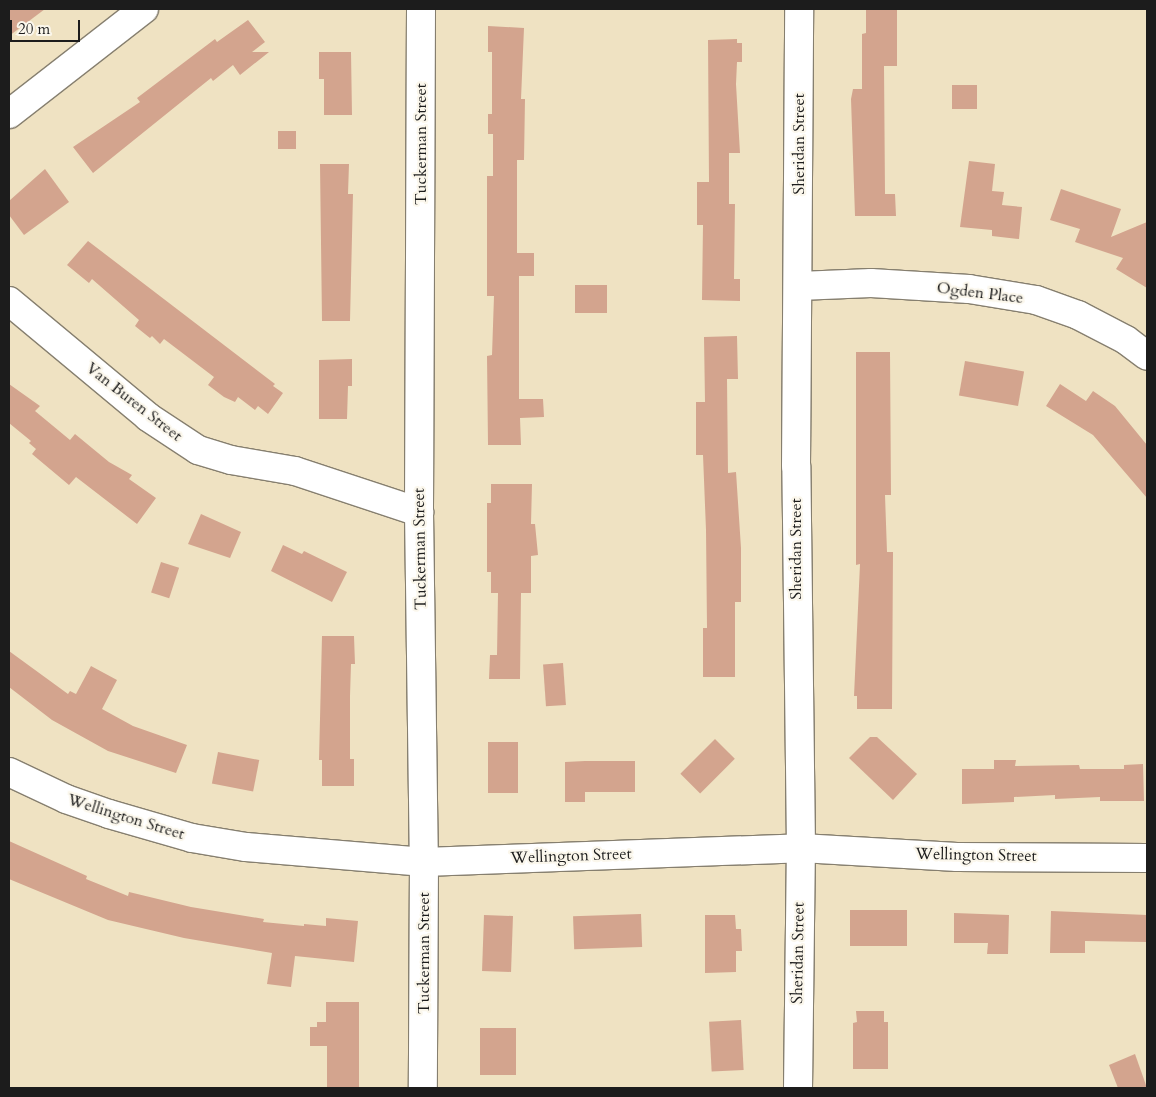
<!DOCTYPE html>
<style>
body{margin:0}
#map{position:relative;width:1156px;height:1097px;overflow:hidden;background:#efe2c2;font-family:Cardo,serif}
div>[style]{position:absolute}
[style*='--x']{left:calc(var(--x)*1px);top:calc(var(--y)*1px);width:calc(var(--w)*1px);rotate:calc(var(--a)*1deg)}
.building>*{inset:0;background:#d3a48e;transform-origin:0 0}
.roads{filter:drop-shadow(1px 0 #867f6f) drop-shadow(-1px 0 #867f6f) drop-shadow(0 1px #867f6f) drop-shadow(0 -1px #867f6f)}
.minor>*{height:28px;margin:-14px;padding:0 14px;transform-origin:14px;border-radius:14px;background:#fff}
span{translate:-50% -50%;white-space:nowrap;text-align:center;line-height:1.15;-webkit-text-stroke:4.5px #fbf7ec;paint-order:stroke}
.street-label{font-size:16px;color:#1c1c1c}
.frame{position:absolute;inset:0;border:10px solid #1c1c1c;pointer-events:none}
.scale{position:absolute;left:10px;top:20px;width:70px;height:22px;box-sizing:border-box;border:2px solid #1c1c1c;border-top:0;padding-left:6px;font-size:15px;line-height:18px;white-space:nowrap;color:#1c1c1c;-webkit-text-stroke:4px #fbf7ec;paint-order:stroke}
</style>
<div id="map">
<div class="building">
<div style="clip-path:polygon(9px 9px,45px 9px,9px 36px)"></div>
<div style="clip-path:polygon(866px 9px,897px 9px,897px 66px,884px 66px,885px 194px,895px 194px,896px 216px,855px 216px,851px 99px,853px 89px,862px 89px,862px 34px,866px 33px)"></div>
<div style="clip-path:polygon(248px 20px,265px 42px,252px 52px,269px 52px,240px 75px,233px 65px,213px 81px,211px 78px,93px 173px,73px 147px,140px 102px,137px 98px,215px 39px,217px 42px)"></div>
<div style="clip-path:polygon(488px 26px,524px 28px,521px 99px,525px 99px,524px 160px,517px 160px,517px 253px,534px 253px,534px 276px,519px 276px,519px 399px,543px 399px,544px 417px,520px 418px,521px 445px,488px 445px,487px 356px,492px 355px,494px 296px,487px 296px,487px 176px,493px 176px,493px 134px,488px 134px,488px 114px,492px 114px,492px 52px,488px 52px)"></div>
<div style="clip-path:polygon(737px 39px,737px 43px,742px 43px,742px 62px,737px 62px,736px 84px,740px 153px,729px 153px,729px 204px,735px 204px,734px 279px,740px 279px,740px 301px,702px 300px,703px 225px,697px 225px,697px 182px,709px 182px,708px 40px)"></div>
<div style="clip-path:polygon(319px 52px,351px 52px,352px 115px,324px 115px,324px 79px,319px 79px)"></div>
<div style="left:977px;top:85px;width:24px;height:25px;rotate:90deg"></div>
<div style="left:278px;top:131px;width:18px;height:18px"></div>
<div style="clip-path:polygon(969px 161px,995px 164px,992px 191px,1004px 192px,1002px 205px,1022px 207px,1019px 239px,992px 236px,992px 230px,960px 227px)"></div>
<div style="clip-path:polygon(320px 164px,349px 164px,348px 194px,353px 194px,350px 321px,322px 321px)"></div>
<div style="clip-path:polygon(45px 169px,69px 202px,24px 235px,9px 215px,9px 201px)"></div>
<div style="clip-path:polygon(1061px 189px,1121px 209px,1111px 237px,1147px 222px,1147px 288px,1116px 269px,1123px 258px,1075px 242px,1080px 229px,1050px 220px)"></div>
<div style="clip-path:polygon(88px 241px,275px 384px,273px 386px,283px 393px,268px 414px,258px 406px,255px 410px,238px 397px,235px 402px,224px 397px,208px 385px,214px 377px,164px 339px,160px 344px,152px 336px,150px 338px,135px 326px,139px 320px,92px 279px,89px 283px,67px 265px)"></div>
<div style="left:575px;top:285px;width:32px;height:28px"></div>
<div style="clip-path:polygon(737px 336px,738px 379px,727px 379px,728px 473px,736px 472px,741px 548px,741px 602px,735px 602px,735px 677px,703px 677px,703px 628px,707px 628px,706px 530px,703px 455px,696px 455px,696px 402px,705px 402px,704px 337px)"></div>
<div style="clip-path:polygon(856px 352px,890px 352px,891px 495px,885px 495px,887px 552px,893px 552px,892px 709px,857px 709px,857px 696px,854px 696px,860px 564px,856px 565px)"></div>
<div style="clip-path:polygon(352px 359px,352px 386px,348px 386px,347px 419px,319px 419px,319px 360px)"></div>
<div style="left:965px;top:361px;width:60px;height:35px;rotate:10deg"></div>
<div style="clip-path:polygon(9px 384px,40px 406px,35px 411px,70px 440px,75px 434px,109px 462px,132px 475px,129px 479px,156px 498px,137px 524px,76px 477px,69px 485px,32px 454px,36px 449px,29px 443px,31px 441px,9px 423px)"></div>
<div style="clip-path:polygon(1060px 384px,1086px 401px,1093px 391px,1115px 406px,1147px 445px,1147px 498px,1093px 435px,1046px 406px)"></div>
<div style="clip-path:polygon(491px 484px,532px 484px,531px 524px,535px 524px,538px 555px,531px 556px,531px 593px,521px 593px,520px 679px,489px 679px,490px 655px,497px 655px,498px 593px,491px 593px,491px 572px,487px 572px,487px 503px,491px 503px)"></div>
<div style="clip-path:polygon(201px 514px,241px 532px,230px 558px,188px 544px)"></div>
<div style="clip-path:polygon(283px 545px,302px 554px,304px 551px,347px 572px,332px 602px,271px 571px)"></div>
<div style="left:161px;top:562px;width:19px;height:32px;rotate:18deg"></div>
<div style="clip-path:polygon(322px 636px,354px 636px,355px 664px,351px 664px,350px 696px,350px 759px,354px 759px,354px 786px,322px 786px,322px 760px,319px 760px)"></div>
<div style="clip-path:polygon(9px 651px,68px 694px,70px 691px,76px 694px,91px 666px,117px 680px,102px 709px,133px 726px,187px 745px,176px 773px,108px 751px,52px 720px,9px 687px)"></div>
<div style="left:563px;top:663px;width:42px;height:20px;rotate:86deg"></div>
<div style="clip-path:polygon(870px 737px,877px 737px,917px 774px,893px 800px,849px 758px)"></div>
<div style="left:715px;top:739px;width:28px;height:49px;rotate:45deg"></div>
<div style="left:488px;top:742px;width:30px;height:51px"></div>
<div style="left:218px;top:752px;width:42px;height:32px;rotate:11deg"></div>
<div style="clip-path:polygon(994px 760px,1016px 760px,1015px 766px,1079px 765px,1080px 769px,1124px 769px,1124px 765px,1143px 764px,1144px 801px,1100px 801px,1100px 797px,1055px 799px,1055px 795px,1014px 797px,1014px 802px,962px 804px,962px 769px,994px 769px)"></div>
<div style="clip-path:polygon(585px 761px,635px 761px,635px 792px,585px 792px,585px 802px,565px 802px,565px 762px)"></div>
<div style="clip-path:polygon(9px 841px,87px 876px,86px 879px,128px 896px,129px 892px,191px 907px,264px 919px,263px 922px,304px 926px,304px 924px,326px 926px,326px 918px,358px 921px,354px 962px,295px 956px,291px 987px,267px 984px,272px 953px,184px 938px,108px 920px,9px 879px)"></div>
<div style="left:850px;top:910px;width:57px;height:36px"></div>
<div style="clip-path:polygon(1051px 911px,1147px 915px,1147px 942px,1085px 941px,1085px 953px,1050px 953px)"></div>
<div style="clip-path:polygon(954px 913px,1009px 915px,1008px 954px,987px 954px,988px 943px,954px 943px)"></div>
<div style="left:641px;top:914px;width:33px;height:68px;rotate:88deg"></div>
<div style="left:484px;top:915px;width:29px;height:56px;rotate:2deg"></div>
<div style="clip-path:polygon(705px 915px,735px 915px,736px 929px,741px 929px,742px 951px,736px 951px,736px 972px,705px 973px)"></div>
<div style="clip-path:polygon(326px 1002px,359px 1002px,359px 1088px,327px 1088px,327px 1046px,310px 1046px,310px 1027px,317px 1027px,317px 1022px,326px 1022px)"></div>
<div style="clip-path:polygon(856px 1011px,884px 1011px,884px 1022px,888px 1022px,888px 1069px,853px 1069px,853px 1023px,857px 1022px)"></div>
<div style="left:741px;top:1020px;width:50px;height:32px;rotate:87deg"></div>
<div style="left:480px;top:1028px;width:36px;height:47px"></div>
<div style="clip-path:polygon(1135px 1054px,1147px 1088px,1118px 1088px,1109px 1065px)"></div>
</div>
<div class="roads">
<div class="minor">
<div style="--x:421;--y:9;--w:503;--a:90.23"></div>
<div style="--x:419;--y:512;--w:350;--a:89.2"></div>
<div style="--x:424;--y:862;--w:226;--a:90.3"></div>
<div style="--x:9;--y:114;--w:171;--a:-37.9"></div>
<div style="--x:799;--y:286;--w:72;--a:-2.4"></div>
<div style="--x:871;--y:283;--w:98;--a:3.5"></div>
<div style="--x:969;--y:289;--w:68;--a:9.3"></div>
<div style="--x:1036;--y:300;--w:45;--a:19.7"></div>
<div style="--x:1078;--y:315;--w:54;--a:27.5"></div>
<div style="--x:1126;--y:340;--w:26;--a:37"></div>
<div style="--x:9;--y:301;--w:181;--a:39.8"></div>
<div style="--x:148;--y:417;--w:60;--a:33.4"></div>
<div style="--x:198;--y:450;--w:34;--a:17"></div>
<div style="--x:231;--y:460;--w:65;--a:9.8"></div>
<div style="--x:295;--y:471;--w:131;--a:18.3"></div>
<div style="--x:9;--y:772;--w:63;--a:25.3"></div>
<div style="--x:66;--y:799;--w:46;--a:19.2"></div>
<div style="--x:109;--y:814;--w:86;--a:16.1"></div>
<div style="--x:192;--y:838;--w:55;--a:9.5"></div>
<div style="--x:246;--y:847;--w:179;--a:4.8"></div>
<div style="--x:424;--y:862;--w:377;--a:-2.1"></div>
<div style="--x:801;--y:848;--w:156;--a:3.3"></div>
<div style="--x:957;--y:857;--w:190;--a:0.3"></div>
<div style="--x:798;--y:1088;--w:240;--a:-89.3"></div>
<div style="--x:801;--y:848;--w:382;--a:-90.7"></div>
<div style="--x:796;--y:466;--w:457;--a:-89.6"></div>
</div>
</div>
<div class="street-label">
<span style="left:421px;top:144px;rotate:-90deg">Tuckerman Street</span>
<span style="left:799px;top:144px;rotate:-90deg">Sheridan Street</span>
<span style="left:980px;top:293px;rotate:7deg">Ogden Place</span>
<span style="left:134px;top:402px;rotate:38deg">Van Buren Street</span>
<span style="left:420px;top:549px;rotate:-91deg">Tuckerman Street</span>
<span style="left:796px;top:549px;rotate:-90deg">Sheridan Street</span>
<span style="left:126px;top:817px;rotate:17deg">Wellington Street</span>
<span style="left:976px;top:855px;rotate:1deg">Wellington Street</span>
<span style="left:571px;top:856px;rotate:-2deg">Wellington Street</span>
<span style="left:424px;top:953px;rotate:-90deg">Tuckerman Street</span>
<span style="left:798px;top:953px;rotate:-89deg">Sheridan Street</span>
</div>
<div class="frame"></div>
<div class="scale">20 m</div>
</div>
